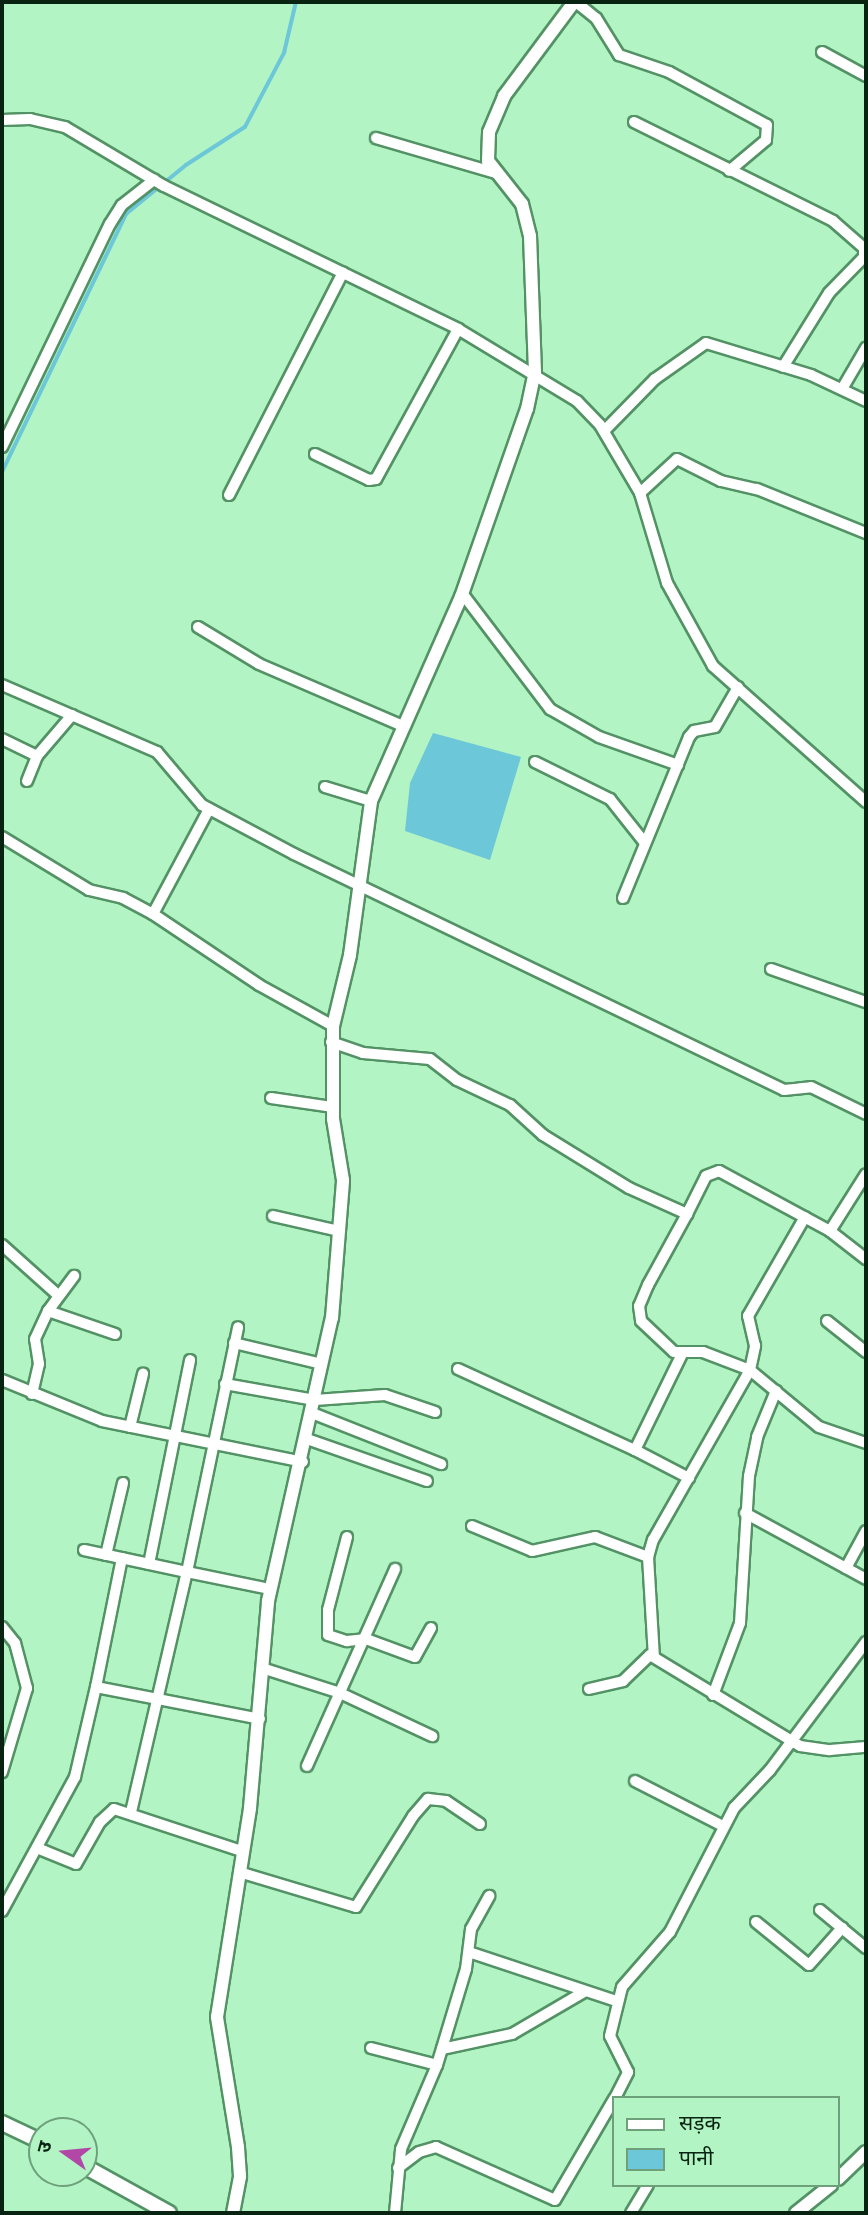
<!DOCTYPE html>
<meta charset="utf-8">
<style>
body{margin:0}
#map{position:relative;width:868px;height:2215px;overflow:hidden;background:#b2f4c3;font-family:Cabin,"Noto Sans Devanagari",sans-serif}
div>[style]{position:absolute}
[style*='--x']{left:calc(var(--x)*1px);top:calc(var(--y)*1px);width:calc(var(--w)*1px);rotate:calc(var(--a)*1deg)}
.water>*{inset:0;background:#6cc7d9}
.stream>*{height:3.5px;margin:-1.75px;padding:0 1.75px;transform-origin:1.75px;border-radius:1.75px;background:#6cc7d9}
.roads{filter:drop-shadow(2px 0 #539265) drop-shadow(-2px 0 #539265) drop-shadow(0 2px #539265) drop-shadow(0 -2px #539265)}
.minor>*{height:10px;margin:-5px;padding:0 5px;transform-origin:5px;border-radius:5px;background:#fff}
.tertiary>*{height:12px;margin:-6px;padding:0 6px;transform-origin:6px;border-radius:6px;background:#fff}
.secondary>*{height:14px;margin:-7px;padding:0 7px;transform-origin:7px;border-radius:7px;background:#fff}
span{translate:-50% -50%;white-space:nowrap;text-align:center;line-height:1.15;-webkit-text-stroke:6px #b2f4c3;paint-order:stroke}
.frame{position:absolute;inset:0;border:4px solid #082311;pointer-events:none}
.legend{position:absolute;left:612px;top:2096px;width:228px;height:91px;box-sizing:border-box;background:#b2f4c3;border:2px solid #6ea07c;margin:0;padding:9px 12px;list-style:none;font-size:21px;color:#082311}
.legend li{display:flex;align-items:center;gap:14px;height:35px}
.legend b{width:35px;border:2px solid #6ea07c}
.north{position:absolute;left:28px;top:2117px;width:70px;height:70px;box-sizing:border-box;background:#b2f4c3;border:2px solid #6ea07c;border-radius:50%;rotate:285deg;font-size:19px;font-weight:700;line-height:28px;text-align:center;color:#082311}
.north::after{content:'';display:block;margin:auto;width:24px;height:32px;background:#b347a8;clip-path:polygon(50% 0,100% 100%,50% 72%,0 100%)}
</style>
<div id="map">
<div class="water">
<div style="clip-path:polygon(433px 733px,521px 757px,490px 860px,405px 831px,410px 783px)"></div>
</div>
<div class="stream">
<div style="--x:2;--y:472;--w:286;--a:-64.3"></div>
<div style="--x:126;--y:214;--w:77;--a:-39.2"></div>
<div style="--x:186;--y:165;--w:70;--a:-32.8"></div>
<div style="--x:245;--y:127;--w:84;--a:-62.2"></div>
<div style="--x:284;--y:53;--w:52;--a:-76.8"></div>
</div>
<div class="roads">
<div class="minor">
<div style="--x:576;--y:2;--w:26;--a:39"></div>
<div style="--x:596;--y:18;--w:44;--a:58.1"></div>
<div style="--x:619;--y:55;--w:53;--a:18.8"></div>
<div style="--x:669;--y:72;--w:111;--a:28.4"></div>
<div style="--x:767;--y:125;--w:15;--a:94"></div>
<div style="--x:766;--y:140;--w:48;--a:140"></div>
<div style="--x:822;--y:52;--w:50;--a:28.6"></div>
<div style="--x:2;--y:120;--w:28;--a:-2"></div>
<div style="--x:30;--y:119;--w:36;--a:13"></div>
<div style="--x:65;--y:127;--w:115;--a:30.8"></div>
<div style="--x:164;--y:186;--w:327;--a:25.9"></div>
<div style="--x:458;--y:329;--w:139;--a:31.2"></div>
<div style="--x:577;--y:401;--w:33;--a:46"></div>
<div style="--x:600;--y:425;--w:79;--a:59.5"></div>
<div style="--x:640;--y:493;--w:94;--a:73.3"></div>
<div style="--x:667;--y:583;--w:95;--a:61"></div>
<div style="--x:713;--y:666;--w:205;--a:41.6"></div>
<div style="--x:634;--y:122;--w:222;--a:26.4"></div>
<div style="--x:833;--y:221;--w:41;--a:41.1"></div>
<div style="--x:864;--y:248;--w:9;--a:90"></div>
<div style="--x:864;--y:257;--w:50;--a:134.2"></div>
<div style="--x:829;--y:293;--w:87;--a:121.9"></div>
<div style="--x:376;--y:138;--w:125;--a:16.3"></div>
<div style="--x:842;--y:389;--w:48;--a:-59.7"></div>
<div style="--x:604;--y:431;--w:73;--a:-45.6"></div>
<div style="--x:655;--y:379;--w:62;--a:-35.2"></div>
<div style="--x:706;--y:343;--w:110;--a:16.9"></div>
<div style="--x:811;--y:375;--w:61;--a:25.3"></div>
<div style="--x:2;--y:447;--w:248;--a:-64.2"></div>
<div style="--x:110;--y:224;--w:22;--a:-58"></div>
<div style="--x:122;--y:205;--w:41;--a:-38"></div>
<div style="--x:315;--y:454;--w:60;--a:25.7"></div>
<div style="--x:369;--y:480;--w:7;--a:-8"></div>
<div style="--x:376;--y:479;--w:171;--a:-61.3"></div>
<div style="--x:640;--y:493;--w:50;--a:-42.6"></div>
<div style="--x:677;--y:459;--w:49;--a:26.6"></div>
<div style="--x:721;--y:481;--w:37;--a:13"></div>
<div style="--x:757;--y:489;--w:118;--a:22"></div>
<div style="--x:229;--y:495;--w:250;--a:-62.9"></div>
<div style="--x:462;--y:593;--w:146;--a:52.8"></div>
<div style="--x:550;--y:709;--w:56;--a:29.7"></div>
<div style="--x:599;--y:737;--w:84;--a:19.5"></div>
<div style="--x:198;--y:627;--w:71;--a:31.2"></div>
<div style="--x:259;--y:664;--w:157;--a:23.3"></div>
<div style="--x:2;--y:685;--w:169;--a:23.4"></div>
<div style="--x:157;--y:752;--w:70;--a:49.7"></div>
<div style="--x:202;--y:805;--w:104;--a:28"></div>
<div style="--x:294;--y:854;--w:544;--a:25.72"></div>
<div style="--x:784;--y:1090;--w:27;--a:-6"></div>
<div style="--x:811;--y:1087;--w:61;--a:26.1"></div>
<div style="--x:2;--y:739;--w:39;--a:26"></div>
<div style="--x:535;--y:762;--w:84;--a:26.3"></div>
<div style="--x:610;--y:799;--w:56;--a:51.5"></div>
<div style="--x:27;--y:781;--w:27;--a:-68"></div>
<div style="--x:37;--y:756;--w:54;--a:-49.5"></div>
<div style="--x:325;--y:787;--w:48;--a:16.9"></div>
<div style="--x:2;--y:837;--w:102;--a:31.3"></div>
<div style="--x:89;--y:890;--w:35;--a:13"></div>
<div style="--x:123;--y:898;--w:34;--a:28"></div>
<div style="--x:153;--y:914;--w:128;--a:33.8"></div>
<div style="--x:259;--y:985;--w:85;--a:29"></div>
<div style="--x:623;--y:898;--w:174;--a:-67.7"></div>
<div style="--x:689;--y:737;--w:8;--a:-50"></div>
<div style="--x:694;--y:731;--w:21;--a:-11"></div>
<div style="--x:715;--y:727;--w:46;--a:-60.1"></div>
<div style="--x:153;--y:914;--w:119;--a:-61.9"></div>
<div style="--x:771;--y:969;--w:101;--a:19.2"></div>
<div style="--x:331;--y:1042;--w:34;--a:19"></div>
<div style="--x:363;--y:1053;--w:67;--a:5.1"></div>
<div style="--x:430;--y:1059;--w:34;--a:38"></div>
<div style="--x:457;--y:1080;--w:59;--a:25.3"></div>
<div style="--x:510;--y:1105;--w:45;--a:42.3"></div>
<div style="--x:543;--y:1135;--w:101;--a:31.6"></div>
<div style="--x:629;--y:1188;--w:64;--a:24.1"></div>
<div style="--x:687;--y:1214;--w:42;--a:-63.4"></div>
<div style="--x:706;--y:1176;--w:14;--a:-21"></div>
<div style="--x:719;--y:1171;--w:126;--a:28.4"></div>
<div style="--x:830;--y:1231;--w:46;--a:37.9"></div>
<div style="--x:271;--y:1098;--w:63;--a:8.3"></div>
<div style="--x:687;--y:1214;--w:81;--a:118.8"></div>
<div style="--x:648;--y:1285;--w:23;--a:113"></div>
<div style="--x:639;--y:1306;--w:15;--a:82"></div>
<div style="--x:641;--y:1321;--w:45;--a:43.2"></div>
<div style="--x:674;--y:1352;--w:29;--a:0"></div>
<div style="--x:703;--y:1352;--w:50;--a:21"></div>
<div style="--x:750;--y:1370;--w:25;--a:-78"></div>
<div style="--x:755;--y:1346;--w:31;--a:-103"></div>
<div style="--x:748;--y:1316;--w:114;--a:-60.1"></div>
<div style="--x:273;--y:1216;--w:68;--a:12.8"></div>
<div style="--x:830;--y:1231;--w:67;--a:-57.7"></div>
<div style="--x:2;--y:1245;--w:75;--a:41.8"></div>
<div style="--x:48;--y:1311;--w:71;--a:18.9"></div>
<div style="--x:827;--y:1321;--w:50;--a:38.5"></div>
<div style="--x:234;--y:1343;--w:90;--a:13.4"></div>
<div style="--x:682;--y:1354;--w:107;--a:116.1"></div>
<div style="--x:635;--y:1450;--w:61;--a:27.4"></div>
<div style="--x:458;--y:1369;--w:195;--a:24.6"></div>
<div style="--x:2;--y:1380;--w:108;--a:22.3"></div>
<div style="--x:102;--y:1421;--w:205;--a:11.5"></div>
<div style="--x:225;--y:1384;--w:91;--a:10.1"></div>
<div style="--x:315;--y:1400;--w:70;--a:-4.1"></div>
<div style="--x:385;--y:1395;--w:53;--a:18.8"></div>
<div style="--x:32;--y:1394;--w:31;--a:-77"></div>
<div style="--x:39;--y:1364;--w:25;--a:-99"></div>
<div style="--x:35;--y:1339;--w:31;--a:-65"></div>
<div style="--x:48;--y:1311;--w:44;--a:-53.4"></div>
<div style="--x:312;--y:1413;--w:139;--a:21.6"></div>
<div style="--x:130;--y:1427;--w:55;--a:-76.2"></div>
<div style="--x:307;--y:1439;--w:127;--a:19.3"></div>
<div style="--x:745;--y:1513;--w:138;--a:28.6"></div>
<div style="--x:472;--y:1526;--w:65;--a:22.6"></div>
<div style="--x:532;--y:1551;--w:65;--a:-12.5"></div>
<div style="--x:595;--y:1537;--w:57;--a:20.7"></div>
<div style="--x:648;--y:1557;--w:18;--a:-74"></div>
<div style="--x:653;--y:1540;--w:196;--a:-60.3"></div>
<div style="--x:750;--y:1370;--w:89;--a:39.6"></div>
<div style="--x:819;--y:1427;--w:50;--a:18.8"></div>
<div style="--x:347;--y:1537;--w:75;--a:104.6"></div>
<div style="--x:328;--y:1610;--w:25;--a:90"></div>
<div style="--x:328;--y:1635;--w:20;--a:18"></div>
<div style="--x:347;--y:1641;--w:19;--a:-6"></div>
<div style="--x:366;--y:1639;--w:52;--a:20.2"></div>
<div style="--x:415;--y:1657;--w:33;--a:-61"></div>
<div style="--x:84;--y:1550;--w:105;--a:12.1"></div>
<div style="--x:187;--y:1572;--w:250;--a:-78.2"></div>
<div style="--x:106;--y:1555;--w:74;--a:-76.7"></div>
<div style="--x:648;--y:1557;--w:100;--a:86.6"></div>
<div style="--x:122;--y:1558;--w:132;--a:101.4"></div>
<div style="--x:96;--y:1687;--w:167;--a:11"></div>
<div style="--x:149;--y:1564;--w:208;--a:-78.6"></div>
<div style="--x:846;--y:1568;--w:42;--a:-61.6"></div>
<div style="--x:2;--y:1627;--w:21;--a:51"></div>
<div style="--x:15;--y:1643;--w:47;--a:75.1"></div>
<div style="--x:27;--y:1688;--w:88;--a:106.6"></div>
<div style="--x:265;--y:1669;--w:79;--a:17.7"></div>
<div style="--x:340;--y:1693;--w:102;--a:25.1"></div>
<div style="--x:589;--y:1689;--w:35;--a:-13"></div>
<div style="--x:623;--y:1681;--w:37;--a:-44"></div>
<div style="--x:650;--y:1655;--w:175;--a:31.2"></div>
<div style="--x:800;--y:1746;--w:30;--a:8"></div>
<div style="--x:830;--y:1750;--w:36;--a:-5"></div>
<div style="--x:713;--y:1695;--w:77;--a:-69.4"></div>
<div style="--x:740;--y:1623;--w:147;--a:-86.5"></div>
<div style="--x:749;--y:1476;--w:40;--a:-78"></div>
<div style="--x:757;--y:1437;--w:50;--a:-67.6"></div>
<div style="--x:307;--y:1766;--w:216;--a:-65.9"></div>
<div style="--x:635;--y:1781;--w:99;--a:27.1"></div>
<div style="--x:131;--y:1812;--w:246;--a:-76.9"></div>
<div style="--x:187;--y:1572;--w:85;--a:11.6"></div>
<div style="--x:37;--y:1848;--w:42;--a:22.3"></div>
<div style="--x:76;--y:1864;--w:48;--a:-60.3"></div>
<div style="--x:100;--y:1822;--w:19;--a:-43"></div>
<div style="--x:114;--y:1809;--w:135;--a:18.2"></div>
<div style="--x:239;--y:1872;--w:122;--a:16.7"></div>
<div style="--x:356;--y:1907;--w:107;--a:-57.9"></div>
<div style="--x:413;--y:1816;--w:23;--a:-49"></div>
<div style="--x:428;--y:1799;--w:18;--a:6"></div>
<div style="--x:446;--y:1801;--w:41;--a:34.1"></div>
<div style="--x:820;--y:1910;--w:60;--a:39.6"></div>
<div style="--x:2;--y:1911;--w:153;--a:-61.4"></div>
<div style="--x:75;--y:1777;--w:92;--a:-76.9"></div>
<div style="--x:756;--y:1922;--w:68;--a:39.1"></div>
<div style="--x:809;--y:1965;--w:50;--a:-48.3"></div>
<div style="--x:469;--y:1952;--w:155;--a:18.4"></div>
<div style="--x:371;--y:2048;--w:68;--a:14.4"></div>
<div style="--x:442;--y:2049;--w:72;--a:-12.1"></div>
<div style="--x:512;--y:2034;--w:83;--a:-30.3"></div>
<div style="--x:615;--y:2098;--w:29;--a:-63"></div>
<div style="--x:628;--y:2072;--w:40;--a:-116.6"></div>
<div style="--x:610;--y:2036;--w:50;--a:-76.2"></div>
<div style="--x:622;--y:1987;--w:73;--a:-48.9"></div>
<div style="--x:670;--y:1932;--w:140;--a:-62.7"></div>
<div style="--x:734;--y:1808;--w:52;--a:-46.5"></div>
<div style="--x:770;--y:1770;--w:160;--a:-53.1"></div>
<div style="--x:398;--y:2168;--w:26;--a:-37"></div>
<div style="--x:419;--y:2152;--w:18;--a:-16"></div>
<div style="--x:436;--y:2147;--w:130;--a:24"></div>
<div style="--x:555;--y:2200;--w:117;--a:-59.7"></div>
<div style="--x:395;--y:2213;--w:64;--a:-84.6"></div>
<div style="--x:401;--y:2149;--w:91;--a:-66.8"></div>
<div style="--x:437;--y:2065;--w:100;--a:-73.2"></div>
<div style="--x:466;--y:1969;--w:40;--a:-82.9"></div>
<div style="--x:471;--y:1929;--w:38;--a:-61"></div>
<div style="--x:631;--y:2213;--w:33;--a:-59"></div>
</div>
<div class="tertiary">
<div style="--x:838;--y:2179;--w:39;--a:-44"></div>
<div style="--x:233;--y:2213;--w:38;--a:-79"></div>
<div style="--x:240;--y:2176;--w:29;--a:-94"></div>
<div style="--x:238;--y:2147;--w:132;--a:-99.2"></div>
<div style="--x:217;--y:2017;--w:212;--a:-81"></div>
<div style="--x:250;--y:1808;--w:208;--a:-85"></div>
<div style="--x:268;--y:1601;--w:290;--a:-77.3"></div>
<div style="--x:332;--y:1318;--w:138;--a:-85.4"></div>
<div style="--x:343;--y:1180;--w:62;--a:-99.3"></div>
<div style="--x:333;--y:1119;--w:93;--a:-90"></div>
<div style="--x:333;--y:1026;--w:73;--a:-76.5"></div>
<div style="--x:350;--y:955;--w:155;--a:-82.2"></div>
<div style="--x:371;--y:801;--w:223;--a:-66.2"></div>
<div style="--x:461;--y:597;--w:199;--a:-70.7"></div>
<div style="--x:527;--y:409;--w:38;--a:-78"></div>
<div style="--x:535;--y:372;--w:136;--a:-92.1"></div>
<div style="--x:530;--y:236;--w:33;--a:-104"></div>
<div style="--x:522;--y:204;--w:55;--a:-128.3"></div>
<div style="--x:488;--y:161;--w:29;--a:-88"></div>
<div style="--x:489;--y:132;--w:39;--a:-67"></div>
<div style="--x:504;--y:96;--w:117;--a:-53.3"></div>
<div style="--x:796;--y:2213;--w:45;--a:-38.7"></div>
</div>
<div class="secondary">
<div style="--x:2;--y:2123;--w:44;--a:25.4"></div>
<div style="--x:84;--y:2166;--w:97;--a:28.9"></div>
</div>
</div>
<div class="frame"></div>
<ul class="legend">
<li><b style="height:9px;background:#fff"></b>सड़क</li>
<li><b style="height:19px;background:#6cc7d9"></b>पानी</li>
</ul>
<div class="north">उ</div>
</div>
